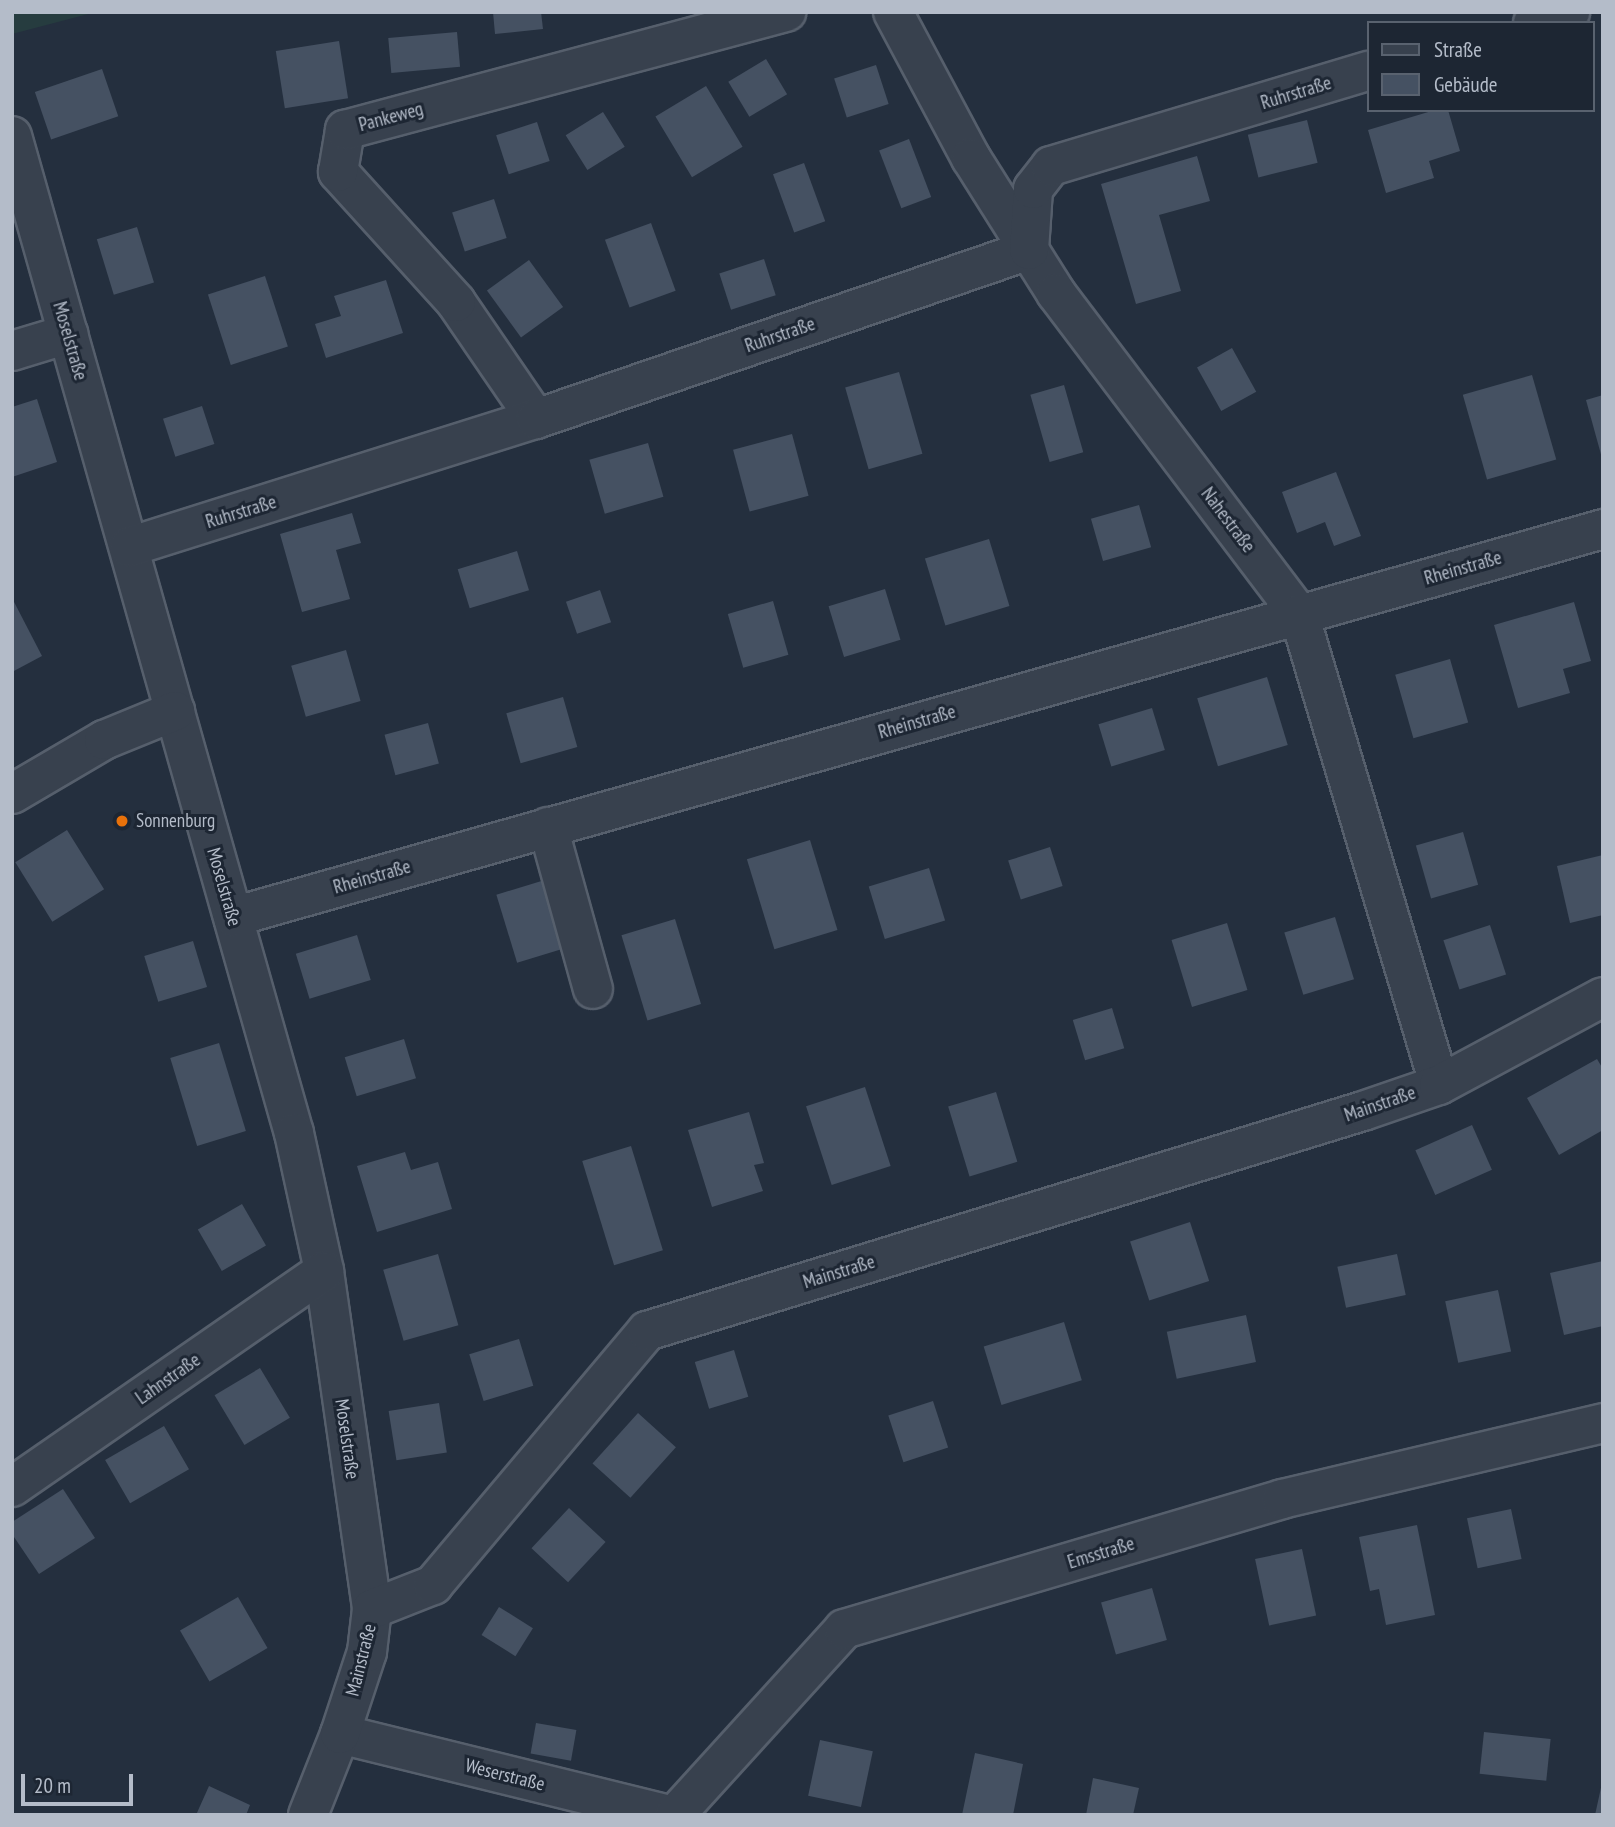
<!DOCTYPE html>
<meta charset="utf-8">
<style>
body{margin:0}
#map{position:relative;width:1615px;height:1827px;overflow:hidden;background:#242f3e;font-family:"PT Sans Narrow",sans-serif}
div>[style]{position:absolute}
[style*='--x']{left:calc(var(--x)*1px);top:calc(var(--y)*1px);width:calc(var(--w)*1px);rotate:calc(var(--a)*1deg)}
.green>*{inset:0;background:#263c3f}
.building>*{inset:0;background:#455162;transform-origin:0 0}
.roads{filter:drop-shadow(2px 0 #565f6c) drop-shadow(-2px 0 #565f6c) drop-shadow(0 2px #565f6c) drop-shadow(0 -2px #565f6c)}
.minor>*{height:38px;margin:-19px;padding:0 19px;transform-origin:19px;border-radius:19px;background:#38414e}
.dots>*{width:19px;height:19px;translate:-50% -50%;box-sizing:border-box;border:4px solid #1d2633;border-radius:50%}
span{translate:-50% -50%;white-space:nowrap;text-align:center;line-height:1.15;-webkit-text-stroke:6px #1d2633;paint-order:stroke}
.street-label{font-size:19px;color:#b4bcc9}
.poi-label{font-size:19px;color:#b4bcc9}
.left{translate:0 -50%;text-align:left}
.frame{position:absolute;inset:0;border:14px solid #b4bcc9;pointer-events:none}
.legend{position:absolute;left:1367px;top:21px;width:228px;height:91px;box-sizing:border-box;background:#1d2633;border:2px solid #59626f;margin:0;padding:9px 12px;list-style:none;font-size:21px;color:#b4bcc9}
.legend li{display:flex;align-items:center;gap:14px;height:35px}
.legend b{width:35px;border:2px solid #59626f}
.scale{position:absolute;left:21px;top:1774px;width:112px;height:32px;box-sizing:border-box;border:4px solid #b4bcc9;border-top:0;padding-left:9px;font-size:21px;line-height:24px;white-space:nowrap;color:#b4bcc9;-webkit-text-stroke:5px #1d2633;paint-order:stroke}
</style>
<div id="map">
<div class="green">
<div style="clip-path:polygon(12px 12px,96px 12px,12px 34px)"></div>
</div>
<div class="building">
<div style="clip-path:polygon(493px 12px,541px 12px,543px 29px,495px 34px)"></div>
<div style="left:457px;top:32px;width:35px;height:69px;rotate:85deg"></div>
<div style="left:339px;top:41px;width:58px;height:64px;rotate:81deg"></div>
<div style="left:766px;top:59px;width:41px;height:44px;rotate:59deg"></div>
<div style="left:876px;top:65px;width:41px;height:44px;rotate:72deg"></div>
<div style="left:102px;top:69px;width:50px;height:71px;rotate:71deg"></div>
<div style="left:706px;top:86px;width:71px;height:59px;rotate:59deg"></div>
<div style="clip-path:polygon(1435px 110px,1448px 110px,1460px 151px,1429px 161px,1434px 178px,1386px 193px,1368px 130px)"></div>
<div style="left:603px;top:112px;width:41px;height:44px;rotate:58deg"></div>
<div style="left:1307px;top:120px;width:44px;height:61px;rotate:76deg"></div>
<div style="left:537px;top:122px;width:41px;height:43px;rotate:72deg"></div>
<div style="left:909px;top:139px;width:62px;height:32px;rotate:69deg"></div>
<div style="clip-path:polygon(1197px 156px,1210px 201px,1159px 215px,1181px 291px,1136px 304px,1101px 184px)"></div>
<div style="left:804px;top:163px;width:62px;height:33px;rotate:70deg"></div>
<div style="left:494px;top:199px;width:41px;height:44px;rotate:72deg"></div>
<div style="left:651px;top:223px;width:72px;height:49px;rotate:70deg"></div>
<div style="left:137px;top:227px;width:58px;height:42px;rotate:73deg"></div>
<div style="left:764px;top:259px;width:38px;height:47px;rotate:72deg"></div>
<div style="left:529px;top:260px;width:58px;height:52px;rotate:54deg"></div>
<div style="left:265px;top:276px;width:74px;height:60px;rotate:72deg"></div>
<div style="clip-path:polygon(386px 280px,403px 333px,326px 358px,315px 324px,341px 316px,334px 296px)"></div>
<div style="left:1232px;top:348px;width:50px;height:40px;rotate:61deg"></div>
<div style="left:899px;top:372px;width:85px;height:56px;rotate:74deg"></div>
<div style="left:1532px;top:375px;width:88px;height:72px;rotate:74deg"></div>
<div style="left:1064px;top:385px;width:70px;height:35px;rotate:74deg"></div>
<div style="clip-path:polygon(1603px 395px,1603px 458px,1602px 458px,1586px 400px)"></div>
<div style="clip-path:polygon(37px 399px,57px 462px,12px 477px,12px 407px)"></div>
<div style="left:202px;top:406px;width:40px;height:41px;rotate:72deg"></div>
<div style="left:792px;top:434px;width:64px;height:61px;rotate:75deg"></div>
<div style="left:648px;top:443px;width:56px;height:61px;rotate:74deg"></div>
<div style="clip-path:polygon(1336px 472px,1361px 536px,1334px 546px,1325px 522px,1297px 533px,1282px 492px)"></div>
<div style="left:1139px;top:505px;width:44px;height:50px;rotate:74deg"></div>
<div style="clip-path:polygon(352px 513px,361px 543px,336px 550px,350px 599px,302px 612px,280px 534px)"></div>
<div style="left:989px;top:539px;width:70px;height:67px;rotate:73deg"></div>
<div style="left:517px;top:551px;width:41px;height:62px;rotate:73deg"></div>
<div style="left:885px;top:589px;width:53px;height:59px;rotate:73deg"></div>
<div style="left:600px;top:590px;width:34px;height:36px;rotate:71deg"></div>
<div style="clip-path:polygon(12px 598px,42px 656px,12px 672px)"></div>
<div style="left:773px;top:601px;width:56px;height:47px;rotate:74deg"></div>
<div style="clip-path:polygon(1574px 602px,1591px 661px,1563px 669px,1570px 693px,1518px 708px,1494px 625px)"></div>
<div style="left:346px;top:650px;width:53px;height:57px;rotate:74deg"></div>
<div style="left:1450px;top:659px;width:66px;height:57px;rotate:74deg"></div>
<div style="left:1267px;top:677px;width:71px;height:73px;rotate:73deg"></div>
<div style="left:563px;top:697px;width:52px;height:59px;rotate:74deg"></div>
<div style="left:1152px;top:708px;width:44px;height:56px;rotate:73deg"></div>
<div style="left:428px;top:723px;width:42px;height:45px;rotate:75deg"></div>
<div style="left:67px;top:830px;width:70px;height:61px;rotate:58deg"></div>
<div style="left:1463px;top:832px;width:55px;height:49px;rotate:74deg"></div>
<div style="left:810px;top:840px;width:94px;height:66px;rotate:73deg"></div>
<div style="left:1050px;top:847px;width:41px;height:44px;rotate:72deg"></div>
<div style="clip-path:polygon(1603px 855px,1603px 915px,1570px 923px,1557px 866px)"></div>
<div style="left:929px;top:868px;width:55px;height:63px;rotate:73deg"></div>
<div style="left:548px;top:879px;width:71px;height:54px;rotate:73deg"></div>
<div style="left:1335px;top:917px;width:65px;height:53px;rotate:73deg"></div>
<div style="left:675px;top:919px;width:89px;height:56px;rotate:73deg"></div>
<div style="left:1227px;top:923px;width:70px;height:58px;rotate:73deg"></div>
<div style="left:1490px;top:925px;width:52px;height:49px;rotate:72deg"></div>
<div style="left:357px;top:935px;width:47px;height:64px;rotate:73deg"></div>
<div style="left:193px;top:941px;width:48px;height:51px;rotate:73deg"></div>
<div style="left:1112px;top:1008px;width:42px;height:41px;rotate:73deg"></div>
<div style="left:404px;top:1039px;width:41px;height:62px;rotate:73deg"></div>
<div style="left:219px;top:1043px;width:92px;height:51px;rotate:73deg"></div>
<div style="clip-path:polygon(1597px 1059px,1603px 1069px,1603px 1130px,1559px 1155px,1527px 1098px)"></div>
<div style="left:865px;top:1087px;width:83px;height:62px;rotate:72deg"></div>
<div style="left:996px;top:1092px;width:73px;height:50px;rotate:73deg"></div>
<div style="clip-path:polygon(749px 1112px,764px 1163px,754px 1165px,763px 1191px,712px 1207px,688px 1130px)"></div>
<div style="left:1472px;top:1125px;width:49px;height:62px;rotate:66deg"></div>
<div style="left:631px;top:1146px;width:109px;height:51px;rotate:73deg"></div>
<div style="clip-path:polygon(405px 1152px,411px 1170px,438px 1162px,452px 1209px,377px 1232px,357px 1166px)"></div>
<div style="left:242px;top:1204px;width:48px;height:51px;rotate:60deg"></div>
<div style="left:1190px;top:1222px;width:62px;height:63px;rotate:72deg"></div>
<div style="left:438px;top:1254px;width:74px;height:57px;rotate:74deg"></div>
<div style="left:1397px;top:1254px;width:42px;height:61px;rotate:78deg"></div>
<div style="clip-path:polygon(1603px 1261px,1603px 1326px,1564px 1335px,1550px 1273px)"></div>
<div style="left:1498px;top:1290px;width:63px;height:54px;rotate:78deg"></div>
<div style="left:1246px;top:1315px;width:48px;height:81px;rotate:78deg"></div>
<div style="left:1064px;top:1322px;width:61px;height:84px;rotate:73deg"></div>
<div style="left:519px;top:1339px;width:49px;height:52px;rotate:73deg"></div>
<div style="left:734px;top:1350px;width:49px;height:41px;rotate:73deg"></div>
<div style="left:260px;top:1368px;width:58px;height:53px;rotate:59deg"></div>
<div style="left:933px;top:1401px;width:49px;height:47px;rotate:72deg"></div>
<div style="left:439px;top:1403px;width:50px;height:51px;rotate:81deg"></div>
<div style="left:638px;top:1413px;width:51px;height:68px;rotate:42deg"></div>
<div style="left:164px;top:1426px;width:50px;height:68px;rotate:60deg"></div>
<div style="clip-path:polygon(63px 1489px,95px 1538px,39px 1574px,12px 1534px,12px 1522px)"></div>
<div style="left:569px;top:1508px;width:50px;height:55px;rotate:43deg"></div>
<div style="left:1511px;top:1509px;width:51px;height:45px;rotate:78deg"></div>
<div style="clip-path:polygon(1417px 1525px,1435px 1615px,1386px 1625px,1379px 1589px,1370px 1591px,1359px 1537px)"></div>
<div style="left:1302px;top:1549px;width:68px;height:48px;rotate:78deg"></div>
<div style="left:1152px;top:1588px;width:54px;height:53px;rotate:74deg"></div>
<div style="left:238px;top:1597px;width:59px;height:67px;rotate:60deg"></div>
<div style="left:499px;top:1607px;width:40px;height:33px;rotate:32deg"></div>
<div style="left:536px;top:1723px;width:41px;height:31px;rotate:10deg"></div>
<div style="left:1484px;top:1732px;width:67px;height:42px;rotate:6deg"></div>
<div style="left:820px;top:1740px;width:54px;height:57px;rotate:12deg"></div>
<div style="clip-path:polygon(975px 1753px,1023px 1764px,1013px 1815px,962px 1815px)"></div>
<div style="clip-path:polygon(1093px 1778px,1139px 1788px,1133px 1815px,1086px 1815px)"></div>
<div style="clip-path:polygon(1602px 1783px,1603px 1815px,1595px 1815px)"></div>
<div style="clip-path:polygon(209px 1786px,250px 1805px,246px 1815px,196px 1815px)"></div>
</div>
<div class="roads">
<div class="minor">
<div style="--x:893;--y:12;--w:166;--a:61.9"></div>
<div style="--x:971;--y:158;--w:160;--a:57.8"></div>
<div style="--x:1056;--y:293;--w:403;--a:52.9"></div>
<div style="--x:1299;--y:614;--w:491;--a:73.4"></div>
<div style="--x:1533;--y:23;--w:39;--a:-17"></div>
<div style="--x:12;--y:136;--w:1036;--a:74.21"></div>
<div style="--x:294;--y:1133;--w:141;--a:77.7"></div>
<div style="--x:324;--y:1271;--w:341;--a:81.9"></div>
<div style="--x:12;--y:351;--w:59;--a:-16.9"></div>
<div style="--x:536;--y:419;--w:142;--a:-124.4"></div>
<div style="--x:456;--y:302;--w:176;--a:-132.2"></div>
<div style="--x:338;--y:172;--w:43;--a:-80.5"></div>
<div style="--x:345;--y:130;--w:457;--a:-15"></div>
<div style="--x:129;--y:547;--w:427;--a:-17.5"></div>
<div style="--x:536;--y:419;--w:521;--a:-18.92"></div>
<div style="--x:1029;--y:250;--w:61;--a:-86.2"></div>
<div style="--x:1033;--y:189;--w:29;--a:-52"></div>
<div style="--x:1051;--y:166;--w:331;--a:-16.7"></div>
<div style="--x:12;--y:794;--w:107;--a:-30.4"></div>
<div style="--x:104;--y:740;--w:77;--a:-22.2"></div>
<div style="--x:548;--y:827;--w:168;--a:74.5"></div>
<div style="--x:233;--y:917;--w:1424;--a:-15.81"></div>
<div style="--x:12;--y:1487;--w:379;--a:-34.7"></div>
<div style="--x:340;--y:1734;--w:339;--a:13.8"></div>
<div style="--x:308;--y:1815;--w:87;--a:-68.4"></div>
<div style="--x:340;--y:1734;--w:86;--a:-71.8"></div>
<div style="--x:367;--y:1652;--w:43;--a:-83.4"></div>
<div style="--x:372;--y:1609;--w:66;--a:-21.5"></div>
<div style="--x:433;--y:1585;--w:332;--a:-49.9"></div>
<div style="--x:647;--y:1331;--w:749;--a:-17.08"></div>
<div style="--x:1363;--y:1111;--w:80;--a:-18.9"></div>
<div style="--x:1439;--y:1085;--w:186;--a:-28.2"></div>
<div style="--x:675;--y:1815;--w:251;--a:-47.7"></div>
<div style="--x:844;--y:1629;--w:457;--a:-16.5"></div>
<div style="--x:1282;--y:1499;--w:330;--a:-13.3"></div>
</div>
</div>
<div class="dots">
<div style="left:122px;top:821px;background:#e8710a"></div>
</div>
<div class="street-label">
<span style="left:1296px;top:93px;rotate:-17deg">Ruhrstraße</span>
<span style="left:391px;top:117px;rotate:-15deg">Pankeweg</span>
<span style="left:780px;top:335px;rotate:-19deg">Ruhrstraße</span>
<span style="left:70px;top:341px;rotate:74deg">Moselstraße</span>
<span style="left:241px;top:512px;rotate:-17deg">Ruhrstraße</span>
<span style="left:1228px;top:520px;rotate:53deg">Nahestraße</span>
<span style="left:1463px;top:568px;rotate:-16deg">Rheinstraße</span>
<span style="left:917px;top:722px;rotate:-16deg">Rheinstraße</span>
<span style="left:372px;top:877px;rotate:-16deg">Rheinstraße</span>
<span style="left:224px;top:887px;rotate:74deg">Moselstraße</span>
<span style="left:1380px;top:1104px;rotate:-19deg">Mainstraße</span>
<span style="left:839px;top:1272px;rotate:-17deg">Mainstraße</span>
<span style="left:168px;top:1379px;rotate:-35deg">Lahnstraße</span>
<span style="left:347px;top:1439px;rotate:82deg">Moselstraße</span>
<span style="left:1101px;top:1553px;rotate:-17deg">Emsstraße</span>
<span style="left:361px;top:1660px;rotate:-76deg">Mainstraße</span>
<span style="left:505px;top:1775px;rotate:14deg">Weserstraße</span>
</div>
<div class="poi-label">
<span class="left" style="left:136px;top:821px">Sonnenburg</span>
</div>
<div class="frame"></div>
<ul class="legend">
<li><b style="height:9px;background:#38414e"></b>Straße</li>
<li><b style="height:19px;background:#455162"></b>Gebäude</li>
</ul>
<div class="scale">20 m</div>
</div>
